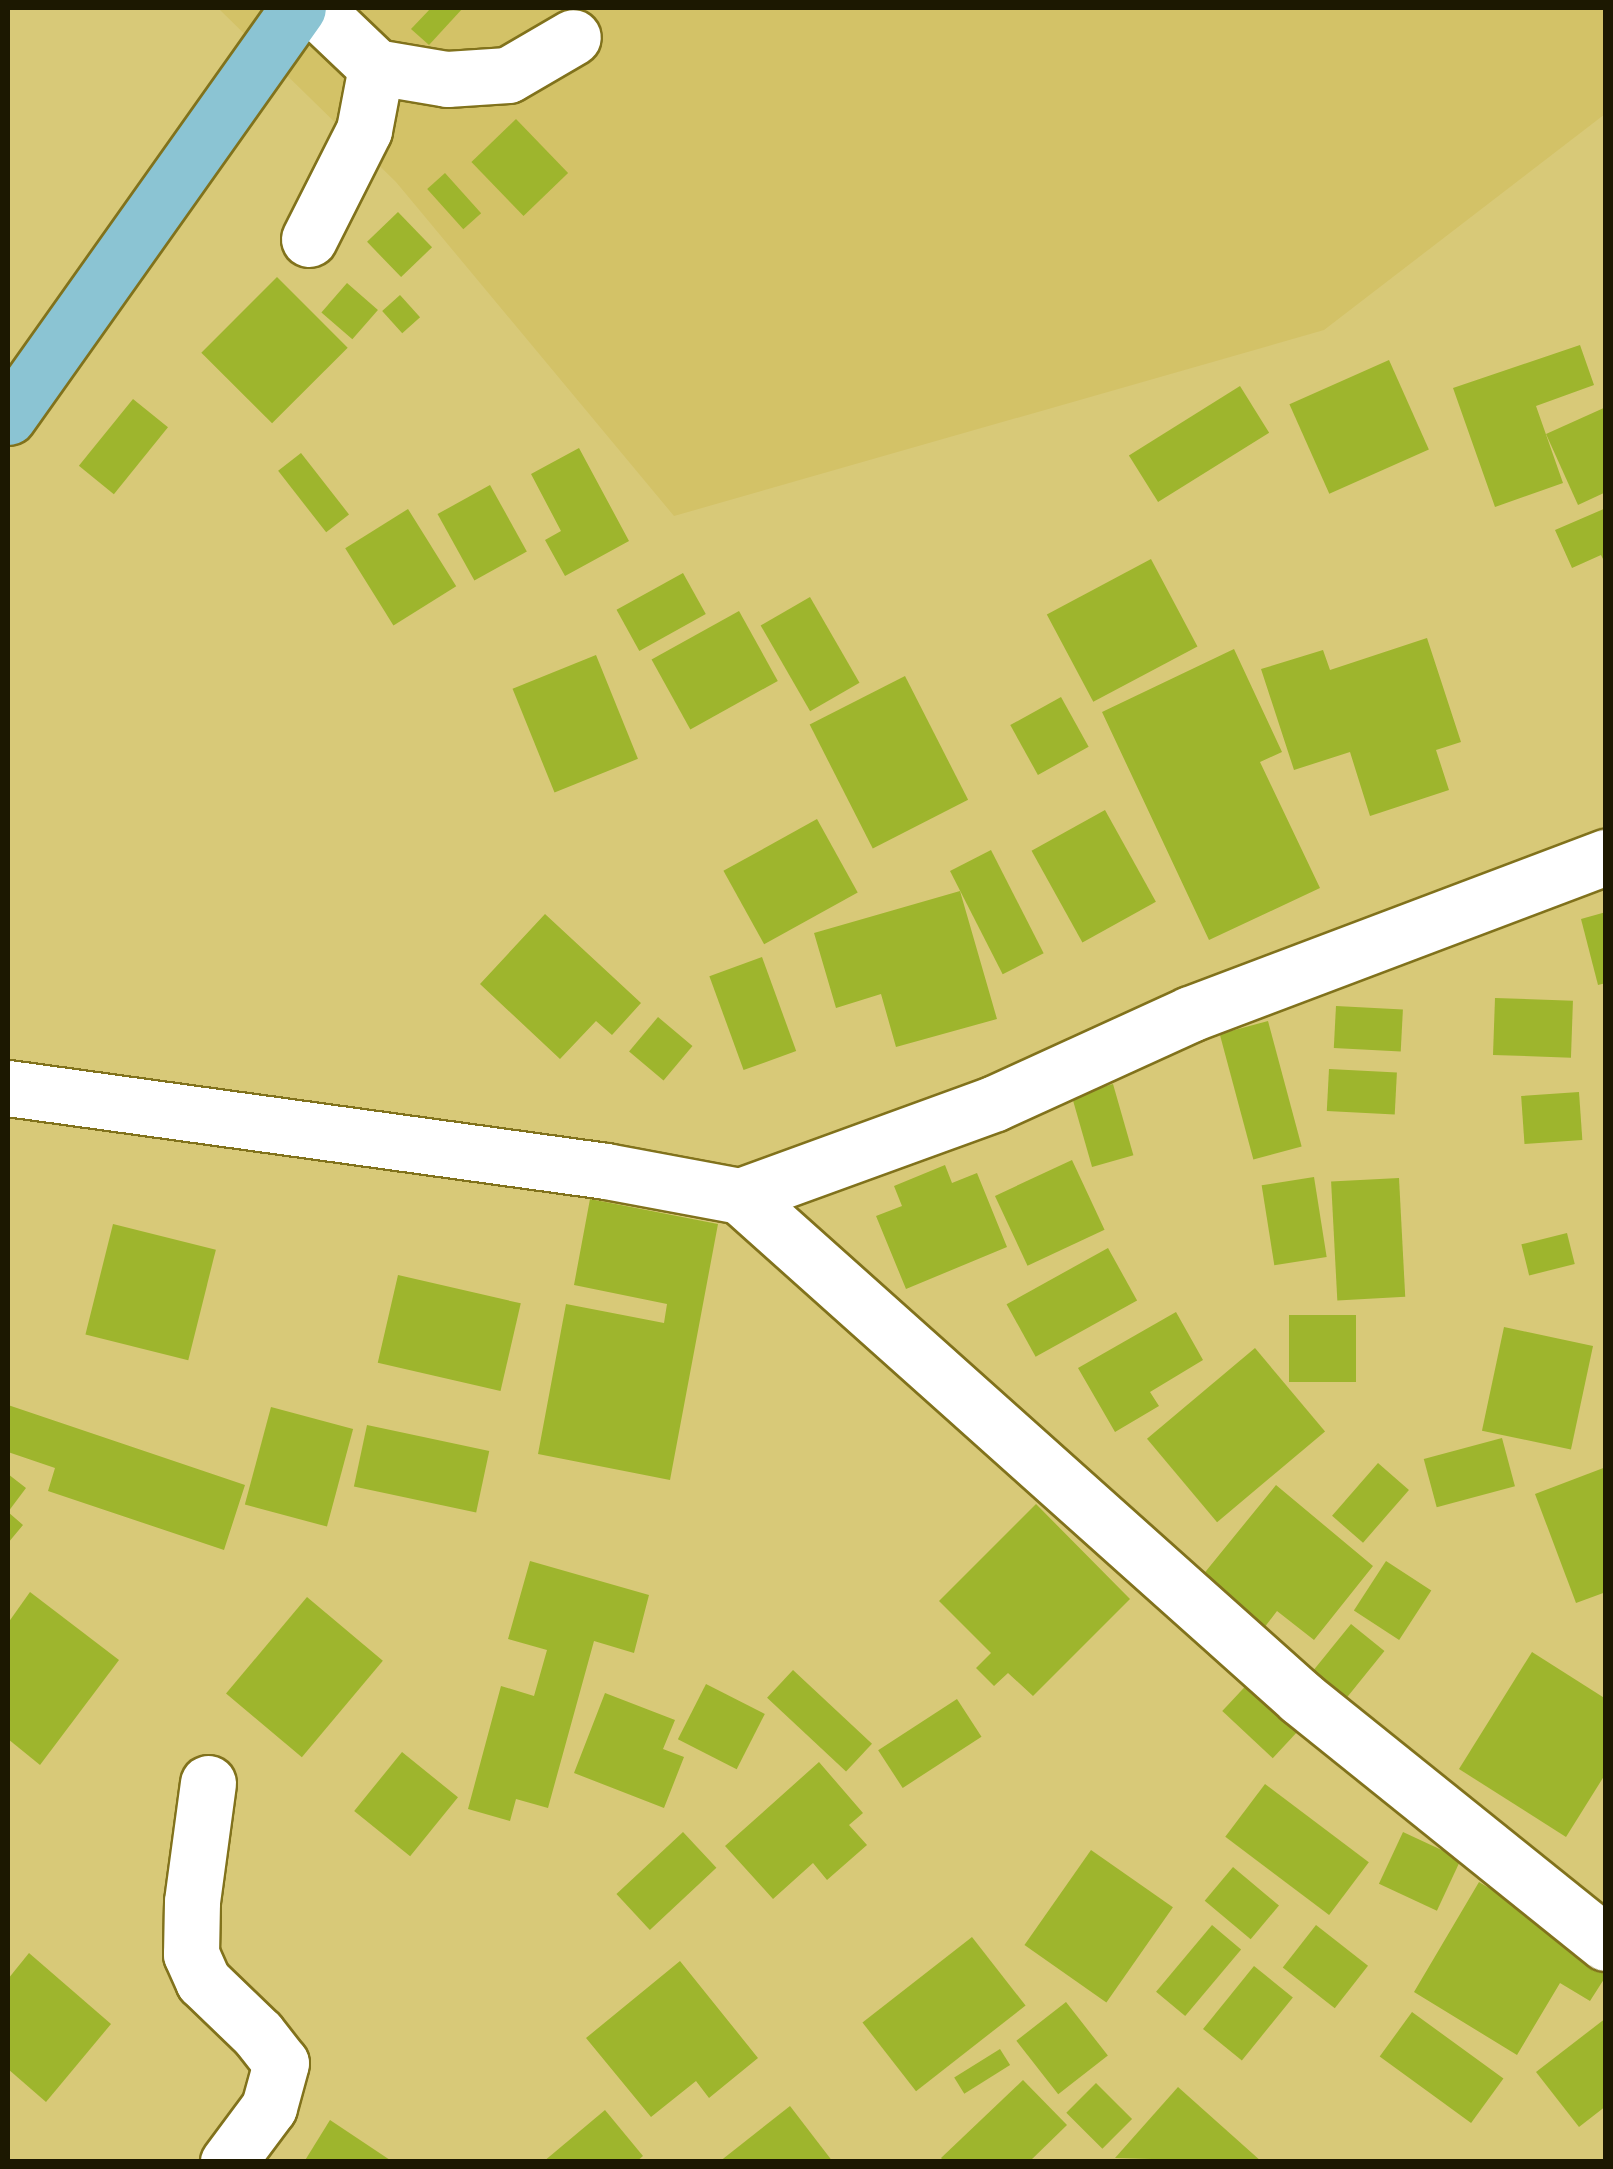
<!DOCTYPE html>
<style>
body{margin:0}
#map{position:relative;width:1613px;height:2169px;overflow:hidden;background:#d8c978;font-family:"Space Grotesk",sans-serif}
div>[style]{position:absolute}
[style*='--x']{left:calc(var(--x)*1px);top:calc(var(--y)*1px);width:calc(var(--w)*1px);rotate:calc(var(--a)*1deg)}
.built>*{inset:0;background:#d3c267}
.building>*{inset:0;background:#9eb52d;transform-origin:0 0}
.roads{filter:drop-shadow(2px 0 #81721c) drop-shadow(-2px 0 #81721c) drop-shadow(0 2px #81721c) drop-shadow(0 -2px #81721c)}
.minor>*{height:55px;margin:-27.5px;padding:0 27.5px;transform-origin:27.5px;border-radius:27.5px;background:#fff}
.major>*{height:55px;margin:-27.5px;padding:0 27.5px;transform-origin:27.5px;border-radius:27.5px;background:#8bc4d3}
span{translate:-50% -50%;white-space:nowrap;text-align:center;line-height:1.15;-webkit-text-stroke:10px #d8c978;paint-order:stroke}
.frame{position:absolute;inset:0;border:10px solid #1c1801;pointer-events:none}
</style>
<div id="map">
<div class="built">
<div style="clip-path:polygon(218px 8px,1605px 8px,1605px 114px,1324px 330px,674px 516px,396px 182px)"></div>
</div>
<div class="building">
<div style="clip-path:polygon(431px 8px,463px 8px,429px 45px,411px 29px)"></div>
<div style="left:516px;top:119px;width:75px;height:62px;rotate:46deg"></div>
<div style="left:445px;top:173px;width:54px;height:24px;rotate:48deg"></div>
<div style="left:398px;top:212px;width:49px;height:43px;rotate:46deg"></div>
<div style="left:277px;top:277px;width:100px;height:107px;rotate:45deg"></div>
<div style="left:347px;top:283px;width:41px;height:39px;rotate:41deg"></div>
<div style="left:400px;top:295px;width:30px;height:24px;rotate:48deg"></div>
<div style="clip-path:polygon(1580px 345px,1594px 385px,1536px 406px,1563px 483px,1495px 507px,1453px 388px)"></div>
<div style="left:1389px;top:360px;width:98px;height:109px;rotate:66deg"></div>
<div style="left:1240px;top:386px;width:55px;height:131px;rotate:58deg"></div>
<div style="left:133px;top:399px;width:45px;height:86px;rotate:39deg"></div>
<div style="clip-path:polygon(1606px 407px,1606px 492px,1578px 505px,1546px 434px)"></div>
<div style="clip-path:polygon(579px 448px,629px 541px,565px 576px,545px 540px,561px 531px,531px 474px)"></div>
<div style="left:301px;top:453px;width:78px;height:29px;rotate:52deg"></div>
<div style="left:490px;top:485px;width:76px;height:60px;rotate:61deg"></div>
<div style="clip-path:polygon(1606px 508px,1606px 565px,1601px 555px,1572px 568px,1555px 530px)"></div>
<div style="left:408px;top:509px;width:91px;height:74px;rotate:58deg"></div>
<div style="left:1151px;top:559px;width:99px;height:118px;rotate:62deg"></div>
<div style="left:683px;top:573px;width:47px;height:76px;rotate:61deg"></div>
<div style="left:810px;top:597px;width:99px;height:57px;rotate:60deg"></div>
<div style="left:739px;top:611px;width:80px;height:100px;rotate:61deg"></div>
<div style="clip-path:polygon(1427px 638px,1461px 742px,1436px 750px,1449px 790px,1370px 816px,1350px 752px,1294px 770px,1261px 669px,1323px 650px,1330px 670px)"></div>
<div style="clip-path:polygon(1234px 649px,1282px 752px,1260px 762px,1320px 888px,1209px 940px,1102px 712px)"></div>
<div style="left:596px;top:655px;width:112px;height:90px;rotate:68deg"></div>
<div style="left:905px;top:676px;width:139px;height:107px;rotate:63deg"></div>
<div style="left:1061px;top:697px;width:57px;height:58px;rotate:61deg"></div>
<div style="left:1105px;top:810px;width:105px;height:84px;rotate:61deg"></div>
<div style="left:817px;top:819px;width:84px;height:107px;rotate:61deg"></div>
<div style="left:991px;top:850px;width:116px;height:46px;rotate:63deg"></div>
<div style="clip-path:polygon(960px 891px,997px 1019px,896px 1047px,881px 994px,836px 1008px,814px 933px)"></div>
<div style="clip-path:polygon(1606px 912px,1606px 983px,1598px 985px,1581px 919px)"></div>
<div style="clip-path:polygon(545px 914px,641px 1003px,612px 1035px,596px 1021px,560px 1059px,480px 984px)"></div>
<div style="left:762px;top:957px;width:100px;height:56px;rotate:70deg"></div>
<div style="left:1495px;top:998px;width:78px;height:57px;rotate:2deg"></div>
<div style="left:1336px;top:1006px;width:67px;height:42px;rotate:3deg"></div>
<div style="left:658px;top:1017px;width:45px;height:45px;rotate:40deg"></div>
<div style="left:1268px;top:1021px;width:130px;height:50px;rotate:75deg"></div>
<div style="left:1329px;top:1069px;width:68px;height:42px;rotate:3deg"></div>
<div style="left:1113px;top:1084px;width:74px;height:43px;rotate:74deg"></div>
<div style="left:1579px;top:1092px;width:48px;height:58px;rotate:86deg"></div>
<div style="left:1072px;top:1160px;width:77px;height:85px;rotate:65deg"></div>
<div style="clip-path:polygon(945px 1165px,952px 1183px,977px 1173px,1007px 1247px,906px 1289px,876px 1216px,902px 1206px,894px 1186px)"></div>
<div style="left:1314px;top:1177px;width:81px;height:53px;rotate:81deg"></div>
<div style="left:1399px;top:1178px;width:119px;height:68px;rotate:87deg"></div>
<div style="clip-path:polygon(590px 1199px,718px 1224px,670px 1480px,538px 1454px,566px 1304px,664px 1323px,667px 1304px,574px 1285px)"></div>
<div style="left:113px;top:1224px;width:106px;height:114px;rotate:14deg"></div>
<div style="left:1567px;top:1233px;width:32px;height:47px;rotate:76deg"></div>
<div style="left:1108px;top:1248px;width:60px;height:116px;rotate:61deg"></div>
<div style="left:398px;top:1275px;width:126px;height:90px;rotate:13deg"></div>
<div style="clip-path:polygon(1176px 1312px,1203px 1360px,1150px 1392px,1159px 1406px,1115px 1432px,1078px 1368px)"></div>
<div style="left:1356px;top:1315px;width:67px;height:67px;rotate:90deg"></div>
<div style="left:1504px;top:1327px;width:91px;height:106px;rotate:12deg"></div>
<div style="left:1255px;top:1348px;width:109px;height:141px;rotate:50deg"></div>
<div style="clip-path:polygon(8px 1405px,245px 1485px,224px 1550px,48px 1491px,55px 1468px,8px 1452px)"></div>
<div style="left:271px;top:1407px;width:85px;height:101px;rotate:15deg"></div>
<div style="left:367px;top:1425px;width:125px;height:63px;rotate:12deg"></div>
<div style="left:1502px;top:1438px;width:50px;height:81px;rotate:75deg"></div>
<div style="left:1378px;top:1463px;width:41px;height:70px;rotate:41deg"></div>
<div style="clip-path:polygon(1606px 1467px,1606px 1592px,1576px 1603px,1535px 1494px)"></div>
<div style="clip-path:polygon(8px 1474px,26px 1488px,8px 1512px,23px 1525px,8px 1543px)"></div>
<div style="clip-path:polygon(1276px 1485px,1373px 1566px,1314px 1640px,1277px 1611px,1264px 1628px,1202px 1576px)"></div>
<div style="clip-path:polygon(1036px 1504px,1130px 1599px,1033px 1696px,1008px 1673px,994px 1686px,976px 1668px,991px 1653px,939px 1601px)"></div>
<div style="clip-path:polygon(530px 1561px,649px 1595px,634px 1653px,594px 1641px,548px 1808px,516px 1799px,510px 1821px,468px 1809px,501px 1686px,534px 1696px,547px 1650px,508px 1639px)"></div>
<div style="left:1386px;top:1561px;width:54px;height:59px;rotate:33deg"></div>
<div style="clip-path:polygon(30px 1592px,119px 1660px,40px 1765px,8px 1739px,8px 1623px)"></div>
<div style="left:307px;top:1597px;width:99px;height:126px;rotate:40deg"></div>
<div style="left:1351px;top:1624px;width:43px;height:68px;rotate:39deg"></div>
<div style="clip-path:polygon(1532px 1652px,1606px 1699px,1606px 1773px,1566px 1837px,1459px 1769px)"></div>
<div style="left:793px;top:1670px;width:108px;height:38px;rotate:43deg"></div>
<div style="left:1255px;top:1676px;width:69px;height:48px;rotate:43deg"></div>
<div style="left:706px;top:1684px;width:66px;height:62px;rotate:27deg"></div>
<div style="clip-path:polygon(605px 1693px,675px 1720px,663px 1749px,684px 1757px,664px 1808px,574px 1773px)"></div>
<div style="left:957px;top:1699px;width:45px;height:94px;rotate:57deg"></div>
<div style="left:402px;top:1752px;width:72px;height:76px;rotate:39deg"></div>
<div style="clip-path:polygon(819px 1762px,863px 1813px,849px 1825px,867px 1845px,827px 1880px,813px 1863px,773px 1899px,725px 1846px)"></div>
<div style="left:1265px;top:1784px;width:130px;height:66px;rotate:37deg"></div>
<div style="left:683px;top:1832px;width:49px;height:91px;rotate:47deg"></div>
<div style="left:1403px;top:1832px;width:64px;height:57px;rotate:25deg"></div>
<div style="left:1091px;top:1850px;width:100px;height:116px;rotate:35deg"></div>
<div style="left:1233px;top:1867px;width:60px;height:44px;rotate:40deg"></div>
<div style="clip-path:polygon(1479px 1882px,1606px 1958px,1606px 1976px,1590px 2001px,1560px 1983px,1517px 2055px,1414px 1992px)"></div>
<div style="left:1212px;top:1925px;width:38px;height:87px;rotate:40deg"></div>
<div style="left:1316px;top:1925px;width:66px;height:54px;rotate:38deg"></div>
<div style="left:972px;top:1937px;width:87px;height:139px;rotate:52deg"></div>
<div style="clip-path:polygon(29px 1953px,111px 2024px,46px 2102px,8px 2069px,8px 1979px)"></div>
<div style="clip-path:polygon(680px 1961px,758px 2058px,709px 2098px,696px 2081px,651px 2117px,586px 2038px)"></div>
<div style="left:1254px;top:1966px;width:50px;height:81px;rotate:39deg"></div>
<div style="left:1066px;top:2002px;width:68px;height:63px;rotate:52deg"></div>
<div style="left:1412px;top:2012px;width:113px;height:55px;rotate:36deg"></div>
<div style="clip-path:polygon(1606px 2018px,1606px 2106px,1579px 2127px,1536px 2072px)"></div>
<div style="left:1000px;top:2049px;width:19px;height:54px;rotate:58deg"></div>
<div style="clip-path:polygon(1023px 2080px,1067px 2125px,1029px 2162px,945px 2162px,941px 2158px)"></div>
<div style="left:1096px;top:2083px;width:51px;height:42px;rotate:45deg"></div>
<div style="clip-path:polygon(1178px 2087px,1262px 2162px,1115px 2158px)"></div>
<div style="clip-path:polygon(790px 2106px,833px 2162px,719px 2162px)"></div>
<div style="clip-path:polygon(605px 2110px,643px 2156px,636px 2162px,543px 2162px)"></div>
<div style="clip-path:polygon(330px 2120px,393px 2162px,304px 2162px)"></div>
</div>
<div class="roads">
<div class="minor">
<div style="--x:314;--y:8;--w:86;--a:43.6"></div>
<div style="--x:376;--y:67;--w:72;--a:9.6"></div>
<div style="--x:447;--y:79;--w:61;--a:-3.8"></div>
<div style="--x:508;--y:75;--w:75;--a:-30.3"></div>
<div style="--x:309;--y:239;--w:122;--a:-63.2"></div>
<div style="--x:364;--y:130;--w:64;--a:-79.2"></div>
<div style="--x:8;--y:1088;--w:604;--a:7.9"></div>
<div style="--x:606;--y:1171;--w:136;--a:10.6"></div>
<div style="--x:740;--y:1196;--w:753;--a:41.82"></div>
<div style="--x:1301;--y:1698;--w:391;--a:38.8"></div>
<div style="--x:740;--y:1196;--w:271;--a:-20"></div>
<div style="--x:995;--y:1103;--w:214;--a:-24.5"></div>
<div style="--x:1190;--y:1014;--w:445;--a:-20.7"></div>
<div style="--x:208;--y:1783;--w:120;--a:97.7"></div>
<div style="--x:192;--y:1902;--w:52;--a:91.1"></div>
<div style="--x:191;--y:1954;--w:30;--a:66"></div>
<div style="--x:203;--y:1981;--w:76;--a:43.9"></div>
<div style="--x:258;--y:2034;--w:37;--a:52"></div>
<div style="--x:281;--y:2063;--w:46;--a:105.3"></div>
<div style="--x:269;--y:2107;--w:69;--a:126.7"></div>
</div>
<div class="major">
<div style="--x:8;--y:417;--w:501;--a:-54.66"></div>
</div>
</div>
<div class="frame"></div>
</div>
